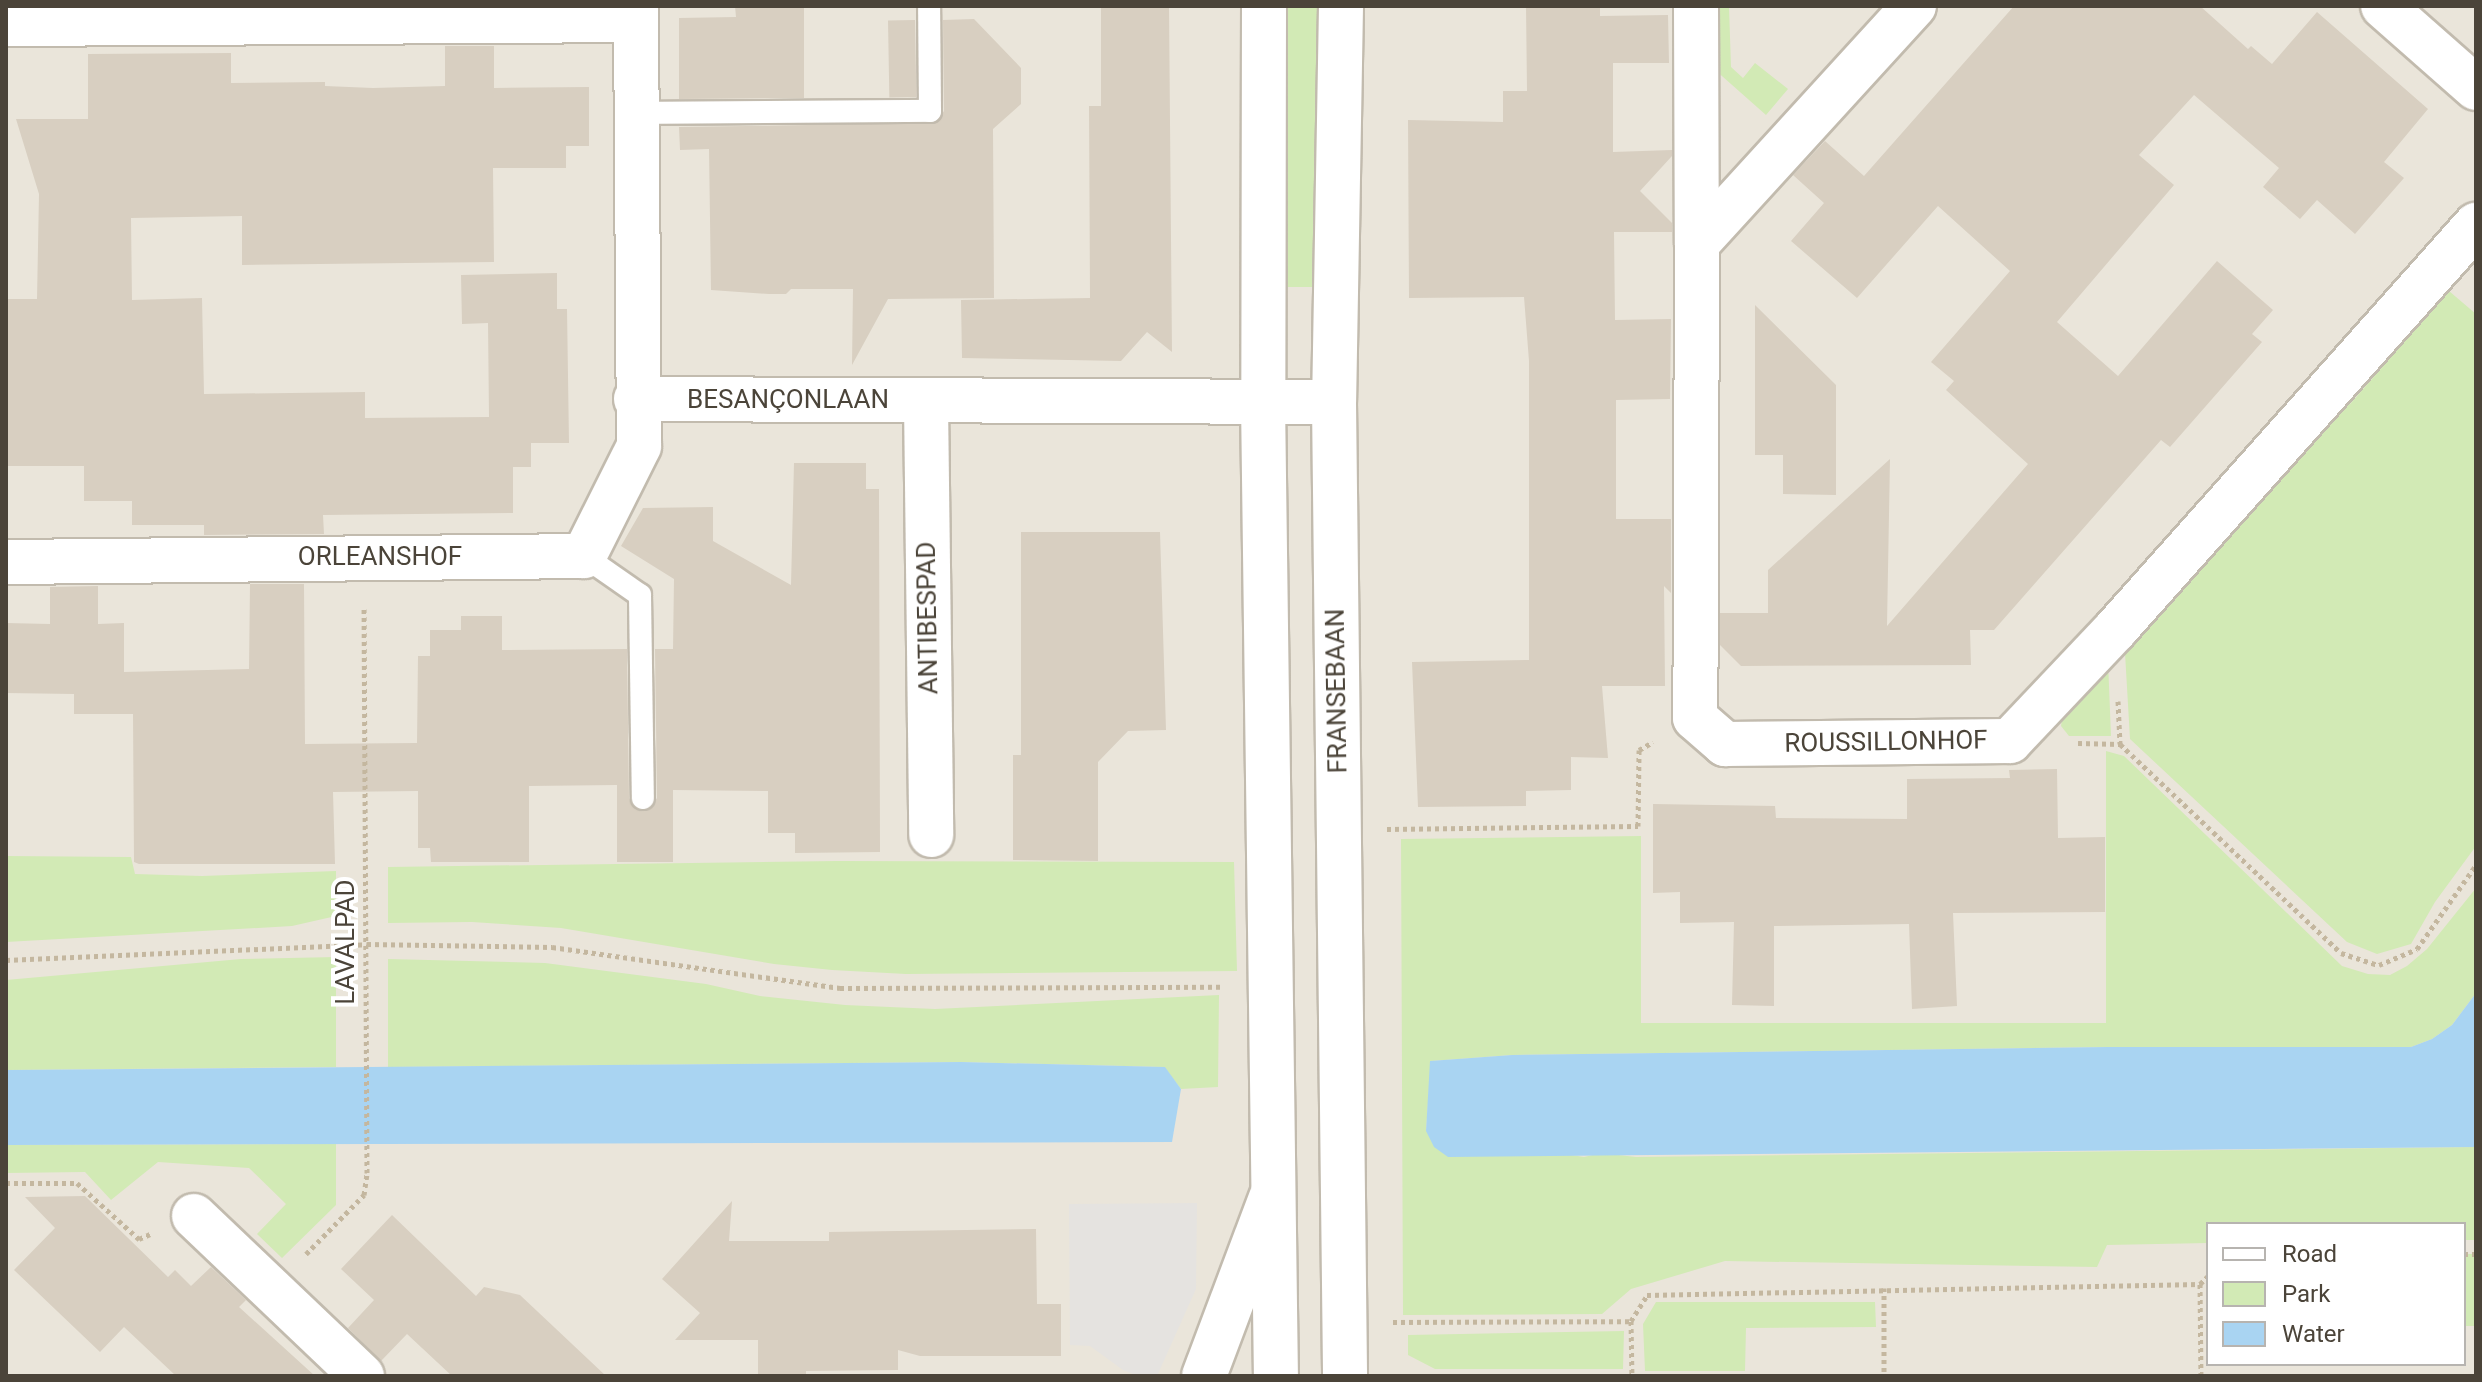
<!DOCTYPE html>
<meta charset="utf-8">
<style>
body{margin:0}
#map{position:relative;width:2482px;height:1382px;overflow:hidden;background:#f6f3ec;font-family:Roboto,sans-serif}
div>[style]{position:absolute}
[style*='--x']{left:calc(var(--x)*1px);top:calc(var(--y)*1px);width:calc(var(--w)*1px);rotate:calc(var(--a)*1deg)}
.residential>*{inset:0;background:#eae5da}
.green>*{inset:0;background:#d2eab5;transform-origin:0 0}
.parking>*{inset:0;background:#e5e3e0}
.water>*{inset:0;background:#a9d4f2}
.building>*{inset:0;background:#d8cfc1;transform-origin:0 0}
.path>*{height:5px;margin-top:-2.5px;transform-origin:0;background:repeating-linear-gradient(90deg,#c4b79f 0 4px,transparent 0 8px)}
.roads{filter:drop-shadow(2px 0 #c2bbae) drop-shadow(-2px 0 #c2bbae) drop-shadow(0 2px #c2bbae) drop-shadow(0 -2px #c2bbae)}
.service>*{height:22px;margin:-11px;padding:0 11px;transform-origin:11px;border-radius:11px;background:#fff}
.minor>*{height:44px;margin:-22px;padding:0 22px;transform-origin:22px;border-radius:22px;background:#fff}
.tertiary>*{height:44px;margin:-22px;padding:0 22px;transform-origin:22px;border-radius:22px;background:#fff}
span{translate:-50% -50%;white-space:nowrap;text-align:center;line-height:1.15;-webkit-text-stroke:8px #fff;paint-order:stroke}
.street-label{font-size:26px;color:#4b4439}
.frame{position:absolute;inset:0;border:8px solid #4b4439;pointer-events:none}
.legend{position:absolute;left:2206px;top:1222px;width:260px;height:144px;box-sizing:border-box;background:#fff;border:2px solid #b7b4b0;margin:0;padding:10px 14px;list-style:none;font-size:24px;color:#4b4439}
.legend li{display:flex;align-items:center;gap:16px;height:40px}
.legend b{width:40px;border:2px solid #b7b4b0}
</style>
<div id="map">
<div class="residential">
<div style="clip-path:polygon(evenodd,6px 6px,2476px 6px,2476px 1376px,6px 1376px,6px 6px,2208px 1224px,2464px 1224px,2464px 1364px,2208px 1364px,2208px 1224px)"></div>
</div>
<div class="green">
<div style="left:1284px;top:6px;width:39px;height:281px"></div>
<div style="clip-path:polygon(1707px 6px,1729px 6px,1731px 67px,1743px 78px,1755px 63px,1788px 89px,1766px 115px,1714px 69px)"></div>
<div style="clip-path:polygon(2449px 291px,2476px 314px,2476px 846px,2435px 902px,2411px 944px,2377px 954px,2347px 942px,2130px 739px,2124px 636px,2339px 405px,2350px 404px)"></div>
<div style="clip-path:polygon(2108px 661px,2111px 736px,2069px 736px,2061px 726px,2064px 706px)"></div>
<div style="clip-path:polygon(2106px 751px,2124px 756px,2342px 966px,2368px 974px,2390px 975px,2407px 966px,2427px 949px,2476px 888px,2476px 993px,2452px 1025px,2432px 1039px,2411px 1047px,2108px 1047px,1512px 1055px,1431px 1061px,1426px 1131px,1584px 1157px,1601px 1153px,1636px 1157px,2476px 1147px,2476px 1240px,2464px 1240px,2464px 1224px,2208px 1224px,2208px 1243px,2107px 1245px,2097px 1267px,1725px 1261px,1631px 1289px,1602px 1314px,1403px 1315px,1401px 839px,1641px 836px,1641px 1023px,2106px 1023px)"></div>
<div style="clip-path:polygon(6px 856px,131px 857px,135px 874px,202px 876px,336px 871px,336px 916px,292px 926px,6px 942px)"></div>
<div style="clip-path:polygon(837px 861px,1234px 862px,1237px 971px,906px 974px,832px 970px,774px 964px,561px 928px,472px 922px,388px 923px,388px 867px)"></div>
<div style="clip-path:polygon(336px 957px,336px 1067px,6px 1070px,6px 980px,241px 959px)"></div>
<div style="clip-path:polygon(388px 959px,545px 963px,706px 984px,760px 996px,845px 1005px,935px 1009px,1219px 995px,1218px 1087px,1181px 1089px,1164px 1067px,961px 1062px,388px 1067px)"></div>
<div style="clip-path:polygon(336px 1144px,336px 1205px,282px 1258px,257px 1234px,286px 1204px,249px 1168px,158px 1162px,111px 1200px,85px 1172px,6px 1173px,6px 1145px)"></div>
<div style="left:2464px;top:1254px;width:12px;height:72px"></div>
<div style="clip-path:polygon(1656px 1302px,1875px 1302px,1876px 1327px,1746px 1328px,1745px 1371px,1645px 1371px,1643px 1324px)"></div>
<div style="clip-path:polygon(1624px 1331px,1623px 1369px,1435px 1369px,1408px 1355px,1408px 1335px)"></div>
</div>
<div class="parking">
<div style="clip-path:polygon(1197px 1203px,1196px 1289px,1157px 1376px,1138px 1376px,1123px 1370px,1090px 1346px,1070px 1345px,1069px 1204px)"></div>
</div>
<div class="water">
<div style="clip-path:polygon(2476px 993px,2476px 1147px,1448px 1157px,1434px 1147px,1426px 1131px,1430px 1061px,1512px 1055px,2108px 1047px,2411px 1047px,2432px 1039px,2452px 1025px)"></div>
<div style="clip-path:polygon(961px 1062px,1165px 1067px,1181px 1089px,1172px 1142px,6px 1145px,6px 1070px)"></div>
</div>
<div class="building">
<div style="clip-path:polygon(735px 6px,804px 6px,804px 98px,679px 99px,679px 18px,736px 17px)"></div>
<div style="clip-path:polygon(1101px 6px,1169px 6px,1172px 352px,1147px 332px,1121px 361px,962px 358px,961px 300px,1090px 298px,1089px 106px,1101px 106px)"></div>
<div style="clip-path:polygon(1526px 6px,1600px 6px,1600px 16px,1668px 15px,1669px 63px,1613px 63px,1613px 152px,1672px 150px,1672px 156px,1640px 191px,1672px 223px,1672px 232px,1614px 232px,1615px 320px,1671px 319px,1670px 399px,1616px 400px,1616px 519px,1671px 519px,1671px 593px,1664px 586px,1665px 686px,1602px 686px,1608px 758px,1571px 757px,1571px 790px,1526px 791px,1526px 806px,1418px 807px,1412px 662px,1529px 660px,1529px 361px,1524px 297px,1409px 298px,1408px 120px,1503px 122px,1503px 91px,1527px 91px)"></div>
<div style="clip-path:polygon(2014px 6px,2200px 6px,2248px 49px,2251px 46px,2272px 64px,2317px 12px,2428px 109px,2384px 162px,2404px 178px,2355px 234px,2317px 200px,2300px 219px,2263px 187px,2279px 168px,2194px 95px,2139px 155px,2174px 185px,2057px 322px,2118px 376px,2217px 261px,2273px 310px,2252px 334px,2262px 342px,2170px 447px,2161px 440px,1994px 630px,1970px 630px,1971px 665px,1741px 666px,1720px 645px,1720px 613px,1768px 613px,1768px 570px,1890px 459px,1887px 626px,2028px 464px,1946px 390px,1954px 381px,1931px 362px,2010px 271px,1938px 206px,1857px 298px,1791px 241px,1824px 203px,1793px 175px,1825px 141px,1864px 176px)"></div>
<div style="clip-path:polygon(974px 19px,1021px 68px,1021px 104px,993px 129px,994px 298px,888px 299px,852px 365px,853px 289px,791px 289px,786px 294px,769px 294px,711px 290px,709px 149px,680px 150px,679px 127px,936px 123px,944px 111px,943px 20px)"></div>
<div style="left:915px;top:20px;width:77px;height:27px;rotate:89deg"></div>
<div style="clip-path:polygon(445px 46px,494px 46px,494px 88px,589px 87px,589px 146px,566px 146px,566px 168px,493px 168px,494px 262px,242px 265px,242px 216px,131px 218px,132px 300px,202px 298px,204px 394px,365px 392px,365px 418px,489px 417px,488px 323px,462px 324px,461px 275px,557px 273px,557px 309px,567px 309px,569px 443px,531px 443px,531px 467px,513px 467px,513px 513px,323px 515px,324px 534px,204px 535px,204px 525px,132px 525px,132px 501px,84px 501px,84px 466px,6px 466px,6px 299px,37px 299px,39px 194px,16px 119px,88px 119px,88px 54px,231px 53px,231px 83px,325px 82px,325px 86px,373px 88px,445px 86px)"></div>
<div style="clip-path:polygon(1755px 305px,1836px 385px,1836px 495px,1783px 494px,1783px 455px,1755px 455px)"></div>
<div style="clip-path:polygon(794px 463px,866px 463px,866px 489px,879px 489px,880px 852px,795px 853px,795px 833px,768px 833px,768px 791px,673px 790px,673px 862px,617px 862px,617px 785px,529px 786px,529px 862px,431px 862px,430px 848px,418px 848px,418px 791px,333px 792px,335px 864px,139px 864px,134px 862px,133px 714px,74px 714px,74px 694px,6px 693px,6px 623px,50px 624px,50px 587px,98px 586px,98px 624px,124px 623px,124px 672px,249px 669px,250px 584px,304px 584px,305px 744px,417px 743px,418px 656px,430px 656px,430px 630px,461px 630px,461px 616px,502px 616px,502px 650px,627px 649px,629px 798px,636px 810px,649px 810px,657px 798px,655px 649px,673px 649px,674px 579px,621px 546px,643px 508px,713px 507px,713px 541px,791px 585px)"></div>
<div style="clip-path:polygon(1021px 532px,1160px 532px,1166px 730px,1128px 731px,1098px 762px,1098px 861px,1013px 860px,1013px 755px,1021px 755px)"></div>
<div style="clip-path:polygon(2057px 769px,2058px 838px,2105px 837px,2105px 912px,1953px 913px,1957px 1006px,1912px 1009px,1909px 924px,1774px 926px,1774px 1006px,1732px 1005px,1734px 922px,1680px 923px,1680px 892px,1653px 893px,1653px 804px,1775px 806px,1776px 818px,1907px 819px,1907px 779px,2010px 778px,2009px 770px)"></div>
<div style="clip-path:polygon(85px 1196px,168px 1277px,175px 1270px,191px 1286px,211px 1267px,246px 1300px,239px 1307px,315px 1376px,176px 1376px,124px 1327px,100px 1352px,14px 1270px,55px 1228px,25px 1197px)"></div>
<div style="clip-path:polygon(732px 1201px,729px 1241px,829px 1241px,829px 1232px,1036px 1229px,1037px 1304px,1061px 1304px,1061px 1356px,920px 1356px,898px 1350px,898px 1370px,806px 1371px,806px 1376px,758px 1376px,758px 1340px,675px 1340px,700px 1313px,662px 1279px)"></div>
<div style="clip-path:polygon(392px 1215px,476px 1296px,484px 1287px,520px 1295px,606px 1376px,452px 1376px,407px 1334px,381px 1361px,348px 1328px,374px 1300px,341px 1269px)"></div>
</div>
<div class="path">
<div style="--x:2118;--y:701;--w:43;--a:87.3"></div>
<div style="--x:2078;--y:743;--w:42;--a:1.4"></div>
<div style="--x:2120;--y:744;--w:304;--a:43.4"></div>
<div style="--x:2341;--y:953;--w:40;--a:18"></div>
<div style="--x:2379;--y:965;--w:41;--a:-22.8"></div>
<div style="--x:2417;--y:949;--w:103;--a:-54.9"></div>
<div style="--x:1387;--y:829;--w:251;--a:-0.7"></div>
<div style="--x:1638;--y:826;--w:76;--a:-89.2"></div>
<div style="--x:1639;--y:750;--w:16;--a:-30"></div>
<div style="--x:6;--y:960;--w:361;--a:-2.5"></div>
<div style="--x:367;--y:944;--w:185;--a:0.9"></div>
<div style="--x:552;--y:947;--w:291;--a:8.1"></div>
<div style="--x:840;--y:988;--w:381;--a:-0.2"></div>
<div style="--x:6;--y:1183;--w:71;--a:0"></div>
<div style="--x:77;--y:1183;--w:84;--a:42.1"></div>
<div style="--x:139;--y:1239;--w:12;--a:-24"></div>
<div style="--x:306;--y:1254;--w:83;--a:-45.5"></div>
<div style="--x:364;--y:1195;--w:22;--a:-82"></div>
<div style="--x:367;--y:1173;--w:564;--a:-90.3"></div>
<div style="--x:2464;--y:1254;--w:12;--a:0"></div>
<div style="--x:2200;--y:1284;--w:92;--a:89.4"></div>
<div style="--x:1884;--y:1288;--w:88;--a:90"></div>
<div style="--x:1631;--y:1321;--w:55;--a:89"></div>
<div style="--x:1393;--y:1322;--w:238;--a:-0.2"></div>
<div style="--x:1631;--y:1321;--w:31;--a:-58"></div>
<div style="--x:1647;--y:1295;--w:553;--a:-1.14"></div>
<div style="--x:2200;--y:1284;--w:11;--a:-45"></div>
</div>
<div class="roads">
<div class="service">
<div style="--x:636;--y:113;--w:294;--a:-0.4"></div>
<div style="--x:930;--y:111;--w:105;--a:-90.5"></div>
<div style="--x:584;--y:556;--w:68;--a:34.9"></div>
<div style="--x:640;--y:595;--w:203;--a:89.2"></div>
</div>
<div class="minor">
<div style="--x:1696;--y:6;--w:238;--a:89.8"></div>
<div style="--x:1914;--y:6;--w:322;--a:132.4"></div>
<div style="--x:1697;--y:244;--w:474;--a:90.2"></div>
<div style="--x:1695;--y:718;--w:40;--a:41"></div>
<div style="--x:1725;--y:744;--w:285;--a:-0.6"></div>
<div style="--x:2010;--y:741;--w:153;--a:-46.6"></div>
<div style="--x:2115;--y:630;--w:543;--a:-48.29"></div>
<div style="--x:2383;--y:6;--w:124;--a:41.4"></div>
<div style="--x:6;--y:24;--w:630;--a:-0.36"></div>
<div style="--x:636;--y:399;--w:698;--a:0.25"></div>
<div style="--x:926;--y:402;--w:433;--a:89.3"></div>
<div style="--x:6;--y:562;--w:578;--a:-0.59"></div>
<div style="--x:584;--y:556;--w:123;--a:-63.4"></div>
<div style="--x:639;--y:446;--w:440;--a:-90.4"></div>
<div style="--x:194;--y:1216;--w:232;--a:43.6"></div>
<div style="--x:1204;--y:1376;--w:190;--a:-69.4"></div>
</div>
<div class="tertiary">
<div style="--x:1264;--y:6;--w:395;--a:90.1"></div>
<div style="--x:1263;--y:401;--w:975;--a:89.24"></div>
<div style="--x:1341;--y:6;--w:396;--a:91"></div>
<div style="--x:1334;--y:402;--w:974;--a:89.35"></div>
</div>
</div>
<div class="street-label">
<span style="left:788px;top:400px">BESANÇONLAAN</span>
<span style="left:380px;top:557px">ORLEANSHOF</span>
<span style="left:928px;top:618px;rotate:-91deg">ANTIBESPAD</span>
<span style="left:1337px;top:691px;rotate:-91deg">FRANSEBAAN</span>
<span style="left:1886px;top:742px;rotate:-1deg">ROUSSILLONHOF</span>
<span style="left:346px;top:942px;rotate:-90deg">LAVALPAD</span>
</div>
<div class="frame"></div>
<ul class="legend">
<li><b style="height:10px;background:#fff"></b>Road</li>
<li><b style="height:22px;background:#d2eab5"></b>Park</li>
<li><b style="height:22px;background:#a9d4f2"></b>Water</li>
</ul>
</div>
